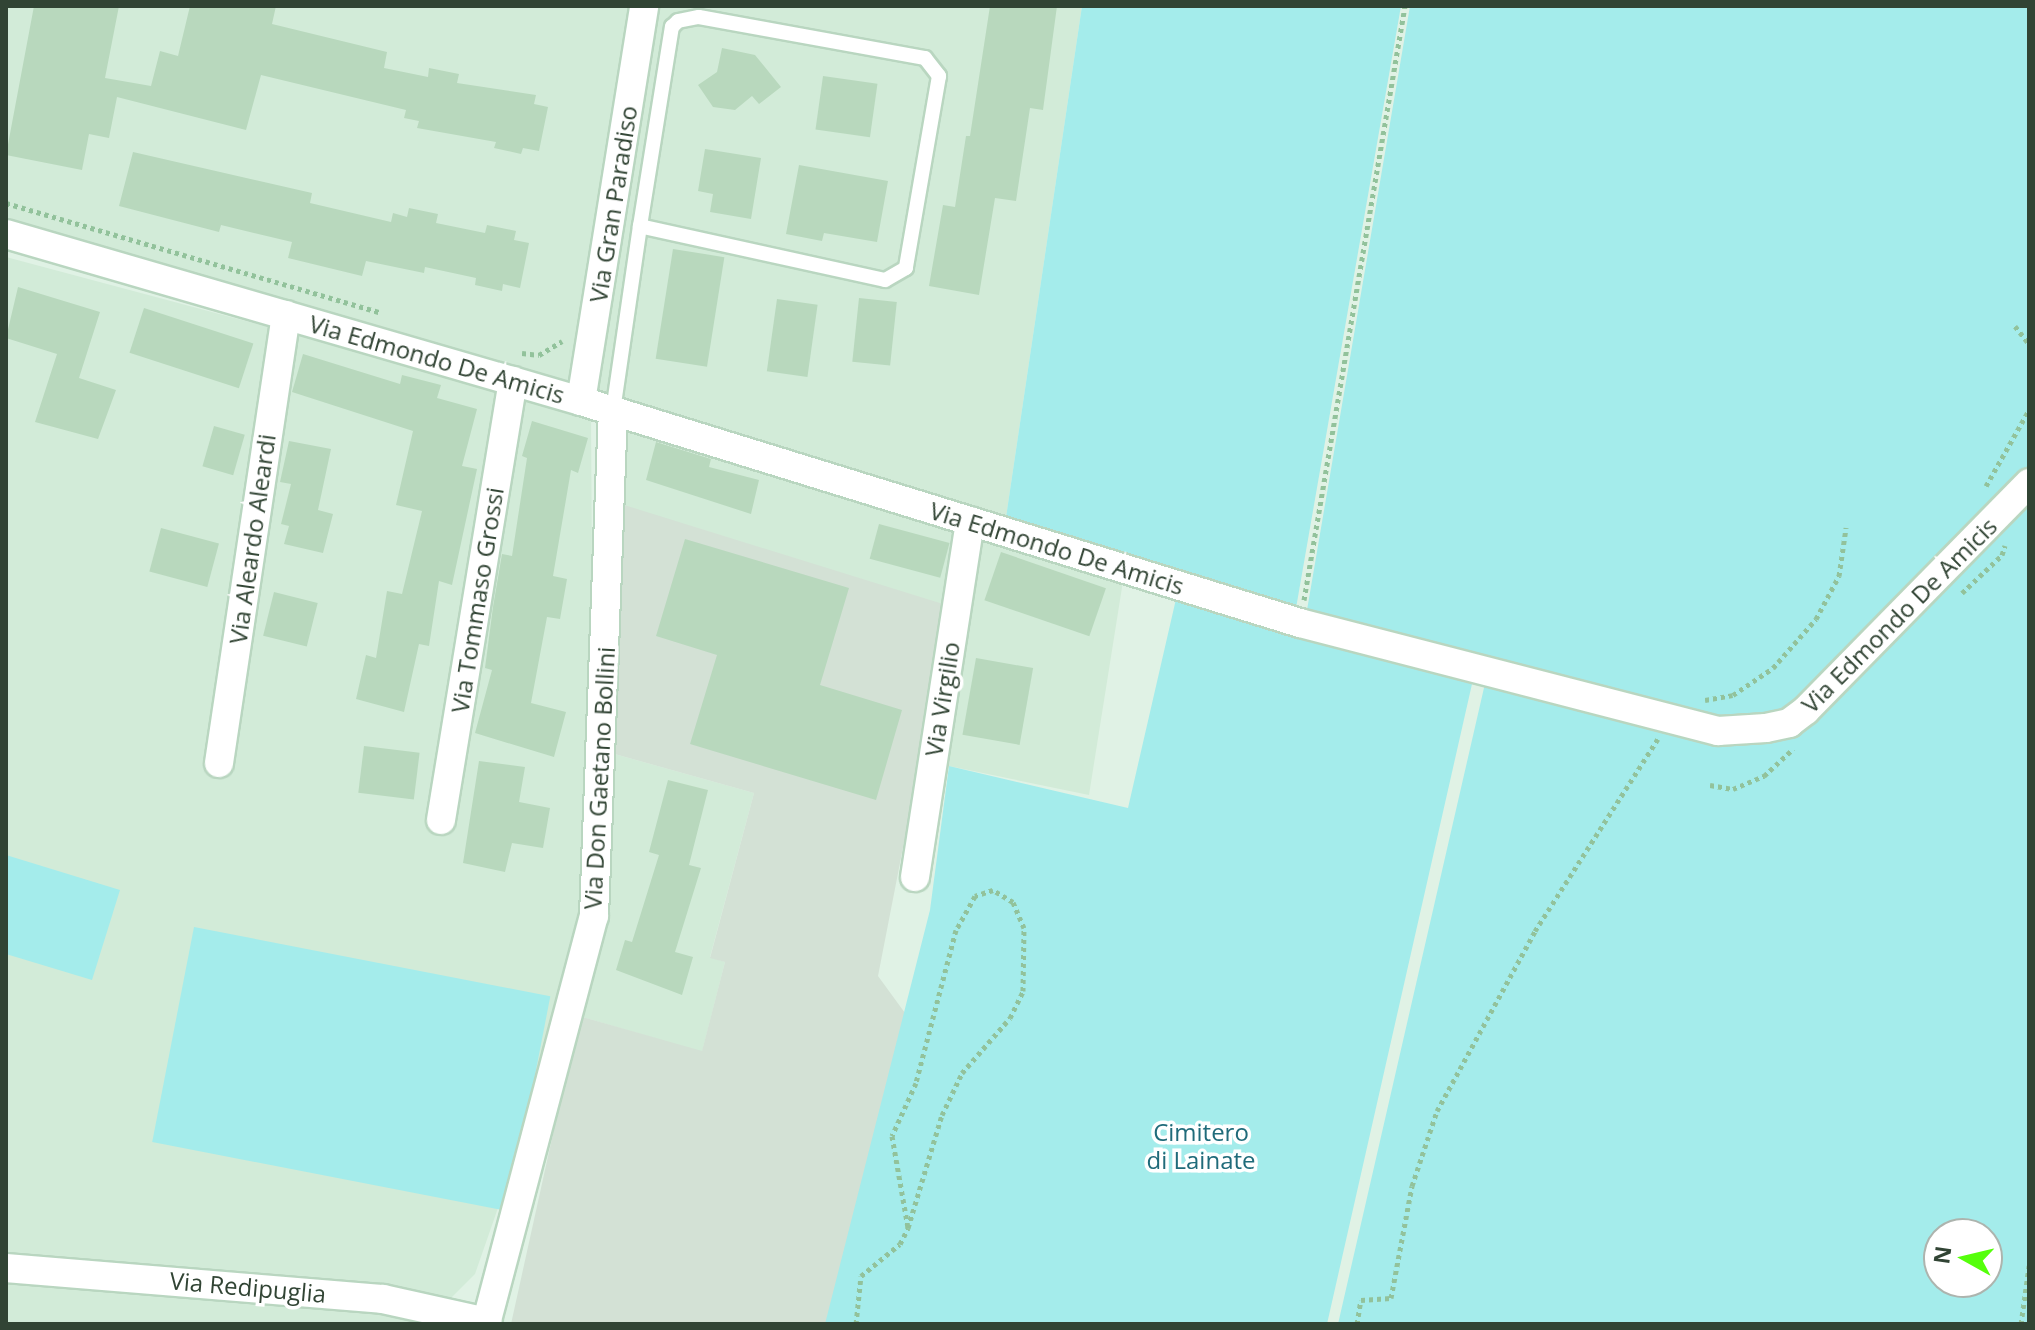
<!DOCTYPE html>
<style>
body{margin:0}
#map{position:relative;width:2035px;height:1330px;overflow:hidden;background:#e0f2e5;font-family:"Open Sans",sans-serif}
div>[style]{position:absolute}
[style*='--x']{left:calc(var(--x)*1px);top:calc(var(--y)*1px);width:calc(var(--w)*1px);rotate:calc(var(--a)*1deg)}
.residential>*{inset:0;background:#d2ebd8}
.industrial>*{inset:0;background:#d3e1d5}
.green>*{inset:0;background:#a4eceb;transform-origin:0 0}
.building>*{inset:0;background:#b8d8bd;transform-origin:0 0}
.path>*{height:5px;margin-top:-2.5px;transform-origin:0;background:repeating-linear-gradient(90deg,#92c29b 0 4px,transparent 0 8px)}
.roads{filter:drop-shadow(2px 0 #b9d6c0) drop-shadow(-2px 0 #b9d6c0) drop-shadow(0 2px #b9d6c0) drop-shadow(0 -2px #b9d6c0)}
.lane>*{height:14px;margin:-7px;padding:0 7px;transform-origin:7px;border-radius:7px;background:#fff}
.street>*{height:28px;margin:-14px;padding:0 14px;transform-origin:14px;border-radius:14px;background:#fff}
span{translate:-50% -50%;white-space:nowrap;text-align:center;line-height:1.15;-webkit-text-stroke:7px #fff;paint-order:stroke}
.street-label{font-size:24px;color:#314434}
.park-label{font-size:24px;color:#206b7a}
.frame{position:absolute;inset:0;border:8px solid #314434;pointer-events:none}
.north{position:absolute;left:1923px;top:1218px;width:80px;height:80px;box-sizing:border-box;background:#fff;border:2px solid #adb4ae;border-radius:50%;rotate:278deg;font-size:22px;font-weight:700;line-height:32px;text-align:center;color:#314434}
.north::after{content:'';display:block;margin:auto;width:28px;height:36px;background:#55ff0b;clip-path:polygon(50% 0,100% 100%,50% 72%,0 100%)}
</style>
<div id="map">
<div class="residential">
<div style="clip-path:polygon(6px 6px,1082px 6px,1005px 524px,6px 224px)"></div>
<div style="clip-path:polygon(6px 257px,591px 413px,594px 879px,568px 1007px,475px 1274px,425px 1324px,6px 1324px)"></div>
<div style="clip-path:polygon(625px 420px,1124px 575px,1089px 795px,920px 760px,621px 504px)"></div>
<div style="clip-path:polygon(611px 753px,754px 793px,710px 957px,725px 962px,702px 1052px,579px 1016px)"></div>
</div>
<div class="industrial">
<div style="clip-path:polygon(621px 504px,943px 604px,920px 760px,878px 976px,905px 1013px,826px 1324px,511px 1324px,579px 1016px,702px 1051px,725px 962px,710px 958px,754px 793px,611px 753px)"></div>
</div>
<div class="green">
<div style="clip-path:polygon(1082px 6px,1401px 6px,1295px 614px,1005px 524px)"></div>
<div style="clip-path:polygon(evenodd,1410px 6px,2029px 6px,2029px 1324px,1338px 1324px,1489px 666px,1306px 616px,1410px 6px,1939px 1234px,1987px 1234px,1987px 1282px,1939px 1282px,1939px 1234px)"></div>
<div style="clip-path:polygon(1176px 599px,1472px 684px,1327px 1324px,825px 1324px,930px 910px,949px 766px,1128px 808px)"></div>
<div style="clip-path:polygon(6px 855px,120px 890px,92px 980px,6px 954px)"></div>
<div style="left:194px;top:927px;width:363px;height:219px;rotate:11deg"></div>
</div>
<div class="building">
<div style="clip-path:polygon(34px 6px,119px 6px,105px 78px,151px 86px,160px 51px,178px 56px,190px 6px,276px 6px,272px 24px,387px 52px,384px 68px,428px 77px,429px 68px,459px 74px,457px 83px,536px 95px,534px 104px,548px 107px,539px 151px,523px 148px,521px 154px,494px 148px,496px 142px,417px 128px,419px 121px,404px 118px,406px 110px,261px 75px,246px 130px,117px 97px,109px 138px,89px 134px,82px 170px,6px 155px)"></div>
<div style="clip-path:polygon(990px 6px,1057px 6px,1043px 110px,1030px 108px,1016px 201px,995px 198px,979px 295px,929px 286px,943px 205px,955px 207px,966px 136px,970px 136px)"></div>
<div style="clip-path:polygon(722px 48px,755px 55px,781px 87px,759px 104px,752px 96px,735px 110px,713px 107px,698px 85px,717px 72px)"></div>
<div style="left:823px;top:76px;width:55px;height:54px;rotate:8deg"></div>
<div style="clip-path:polygon(705px 149px,761px 158px,751px 219px,710px 212px,713px 194px,698px 191px)"></div>
<div style="clip-path:polygon(133px 152px,312px 193px,310px 203px,391px 222px,393px 213px,407px 217px,409px 208px,438px 214px,436px 223px,485px 233px,487px 225px,516px 231px,514px 240px,529px 243px,520px 288px,503px 284px,502px 291px,475px 285px,476px 278px,425px 267px,424px 273px,366px 261px,362px 276px,288px 258px,292px 242px,221px 225px,219px 232px,119px 206px)"></div>
<div style="clip-path:polygon(799px 165px,888px 181px,877px 242px,824px 233px,822px 241px,786px 234px)"></div>
<div style="left:673px;top:249px;width:52px;height:111px;rotate:9deg"></div>
<div style="clip-path:polygon(18px 287px,100px 312px,79px 378px,116px 390px,98px 439px,35px 422px,57px 354px,6px 338px)"></div>
<div style="left:859px;top:298px;width:38px;height:64px;rotate:6deg"></div>
<div style="left:777px;top:299px;width:41px;height:73px;rotate:8deg"></div>
<div style="left:144px;top:308px;width:115px;height:47px;rotate:18deg"></div>
<div style="clip-path:polygon(303px 354px,400px 384px,402px 375px,441px 385px,437px 398px,477px 409px,462px 466px,477px 469px,452px 585px,439px 581px,429px 646px,419px 644px,404px 712px,356px 699px,366px 655px,376px 658px,387px 591px,402px 594px,422px 511px,396px 505px,413px 431px,292px 392px)"></div>
<div style="clip-path:polygon(532px 421px,588px 438px,578px 473px,571px 470px,553px 576px,567px 579px,560px 619px,547px 617px,531px 703px,566px 712px,554px 757px,475px 733px,492px 670px,485px 668px,493px 607px,502px 554px,512px 556px,527px 458px,522px 456px)"></div>
<div style="left:214px;top:426px;width:32px;height:42px;rotate:16deg"></div>
<div style="clip-path:polygon(289px 441px,331px 449px,318px 510px,333px 514px,323px 553px,284px 544px,289px 526px,281px 524px,291px 484px,280px 482px)"></div>
<div style="clip-path:polygon(656px 442px,711px 459px,709px 467px,759px 480px,751px 514px,646px 480px)"></div>
<div style="left:879px;top:524px;width:73px;height:36px;rotate:15deg"></div>
<div style="left:161px;top:528px;width:60px;height:45px;rotate:15deg"></div>
<div style="clip-path:polygon(685px 539px,849px 588px,820px 685px,902px 710px,876px 800px,690px 744px,717px 655px,656px 636px)"></div>
<div style="left:1001px;top:552px;width:111px;height:51px;rotate:19deg"></div>
<div style="left:274px;top:592px;width:45px;height:45px;rotate:14deg"></div>
<div style="left:976px;top:658px;width:58px;height:78px;rotate:10deg"></div>
<div style="left:364px;top:746px;width:56px;height:47px;rotate:7deg"></div>
<div style="clip-path:polygon(479px 761px,525px 767px,519px 802px,550px 808px,543px 848px,512px 843px,505px 872px,463px 863px)"></div>
<div style="clip-path:polygon(668px 780px,708px 790px,689px 865px,701px 868px,675px 952px,693px 957px,682px 995px,616px 970px,625px 940px,632px 942px,659px 855px,649px 852px)"></div>
</div>
<div class="path">
<div style="--x:6;--y:203;--w:391;--a:16.3"></div>
<div style="--x:2015;--y:326;--w:23;--a:52"></div>
<div style="--x:522;--y:353;--w:17;--a:7"></div>
<div style="--x:539;--y:355;--w:27;--a:-31"></div>
<div style="--x:1986;--y:486;--w:87;--a:-60.5"></div>
<div style="--x:1962;--y:593;--w:55;--a:-43.5"></div>
<div style="--x:2002;--y:555;--w:10;--a:-73"></div>
<div style="--x:1304;--y:600;--w:603;--a:-80.35"></div>
<div style="--x:1705;--y:700;--w:28;--a:-10"></div>
<div style="--x:1733;--y:695;--w:48;--a:-34"></div>
<div style="--x:1773;--y:668;--w:65;--a:-48.7"></div>
<div style="--x:1816;--y:619;--w:49;--a:-61.9"></div>
<div style="--x:1839;--y:576;--w:49;--a:-81.7"></div>
<div style="--x:1710;--y:785;--w:23;--a:10"></div>
<div style="--x:1733;--y:789;--w:34;--a:-23"></div>
<div style="--x:1764;--y:776;--w:40;--a:-43"></div>
<div style="--x:856;--y:1324;--w:48;--a:-84.1"></div>
<div style="--x:861;--y:1276;--w:50;--a:-39.4"></div>
<div style="--x:900;--y:1244;--w:18;--a:-63"></div>
<div style="--x:908;--y:1228;--w:118;--a:-73.3"></div>
<div style="--x:942;--y:1115;--w:47;--a:-64.5"></div>
<div style="--x:962;--y:1073;--w:73;--a:-48.9"></div>
<div style="--x:1010;--y:1018;--w:30;--a:-64"></div>
<div style="--x:1023;--y:991;--w:63;--a:-89.1"></div>
<div style="--x:1024;--y:928;--w:28;--a:-113"></div>
<div style="--x:1013;--y:902;--w:23;--a:-149"></div>
<div style="--x:993;--y:890;--w:19;--a:162"></div>
<div style="--x:975;--y:896;--w:39;--a:119"></div>
<div style="--x:956;--y:930;--w:158;--a:104.7"></div>
<div style="--x:916;--y:1083;--w:58;--a:114.4"></div>
<div style="--x:892;--y:1136;--w:93;--a:80.1"></div>
<div style="--x:1357;--y:1324;--w:24;--a:-81"></div>
<div style="--x:1361;--y:1300;--w:30;--a:-4"></div>
<div style="--x:1391;--y:1298;--w:114;--a:-79.4"></div>
<div style="--x:1412;--y:1186;--w:79;--a:-71.6"></div>
<div style="--x:1437;--y:1111;--w:205;--a:-61.4"></div>
<div style="--x:1535;--y:931;--w:228;--a:-57.4"></div>
<div style="--x:2021;--y:1324;--w:59;--a:-82.1"></div>
</div>
<div class="roads">
<div class="lane">
<div style="--x:613;--y:411;--w:187;--a:-81.7"></div>
<div style="--x:640;--y:226;--w:202;--a:-80.9"></div>
<div style="--x:672;--y:27;--w:8;--a:-45"></div>
<div style="--x:678;--y:21;--w:21;--a:-11"></div>
<div style="--x:699;--y:17;--w:230;--a:10.3"></div>
<div style="--x:925;--y:58;--w:23;--a:52"></div>
<div style="--x:939;--y:76;--w:195;--a:99.8"></div>
<div style="--x:906;--y:268;--w:24;--a:150"></div>
<div style="--x:885;--y:280;--w:251;--a:-167.6"></div>
</div>
<div class="street">
<div style="--x:6;--y:234;--w:599;--a:16.2"></div>
<div style="--x:581;--y:401;--w:752;--a:17.16"></div>
<div style="--x:1300;--y:623;--w:432;--a:14.5"></div>
<div style="--x:1718;--y:731;--w:48;--a:-3.6"></div>
<div style="--x:1766;--y:728;--w:24;--a:-12"></div>
<div style="--x:1789;--y:723;--w:21;--a:-37"></div>
<div style="--x:1806;--y:710;--w:318;--a:-45.5"></div>
<div style="--x:581;--y:401;--w:400;--a:-80.9"></div>
<div style="--x:219;--y:763;--w:453;--a:-81.5"></div>
<div style="--x:441;--y:820;--w:445;--a:-80.7"></div>
<div style="--x:915;--y:877;--w:360;--a:-81.2"></div>
<div style="--x:6;--y:1268;--w:378;--a:4.7"></div>
<div style="--x:383;--y:1299;--w:107;--a:12.5"></div>
<div style="--x:486;--y:1324;--w:422;--a:-75.2"></div>
<div style="--x:594;--y:916;--w:505;--a:-87.85"></div>
</div>
</div>
<div class="street-label">
<span style="left:613px;top:204px;rotate:-81deg">Via Gran Paradiso</span>
<span style="left:437px;top:359px;rotate:16deg">Via Edmondo De Amicis</span>
<span style="left:252px;top:539px;rotate:-82deg">Via Aleardo Aleardi</span>
<span style="left:1057px;top:548px;rotate:17deg">Via Edmondo De Amicis</span>
<span style="left:477px;top:600px;rotate:-81deg">Via Tommaso Grossi</span>
<span style="left:1899px;top:615px;rotate:-45deg">Via Edmondo De Amicis</span>
<span style="left:942px;top:699px;rotate:-81deg">Via Virgilio</span>
<span style="left:599px;top:778px;rotate:-87deg">Via Don Gaetano Bollini</span>
<span style="left:248px;top:1287px;rotate:5deg">Via Redipuglia</span>
</div>
<div class="park-label">
<span style="left:1201px;top:1146px">Cimitero<br>di Lainate</span>
</div>
<div class="frame"></div>
<div class="north">N</div>
</div>
